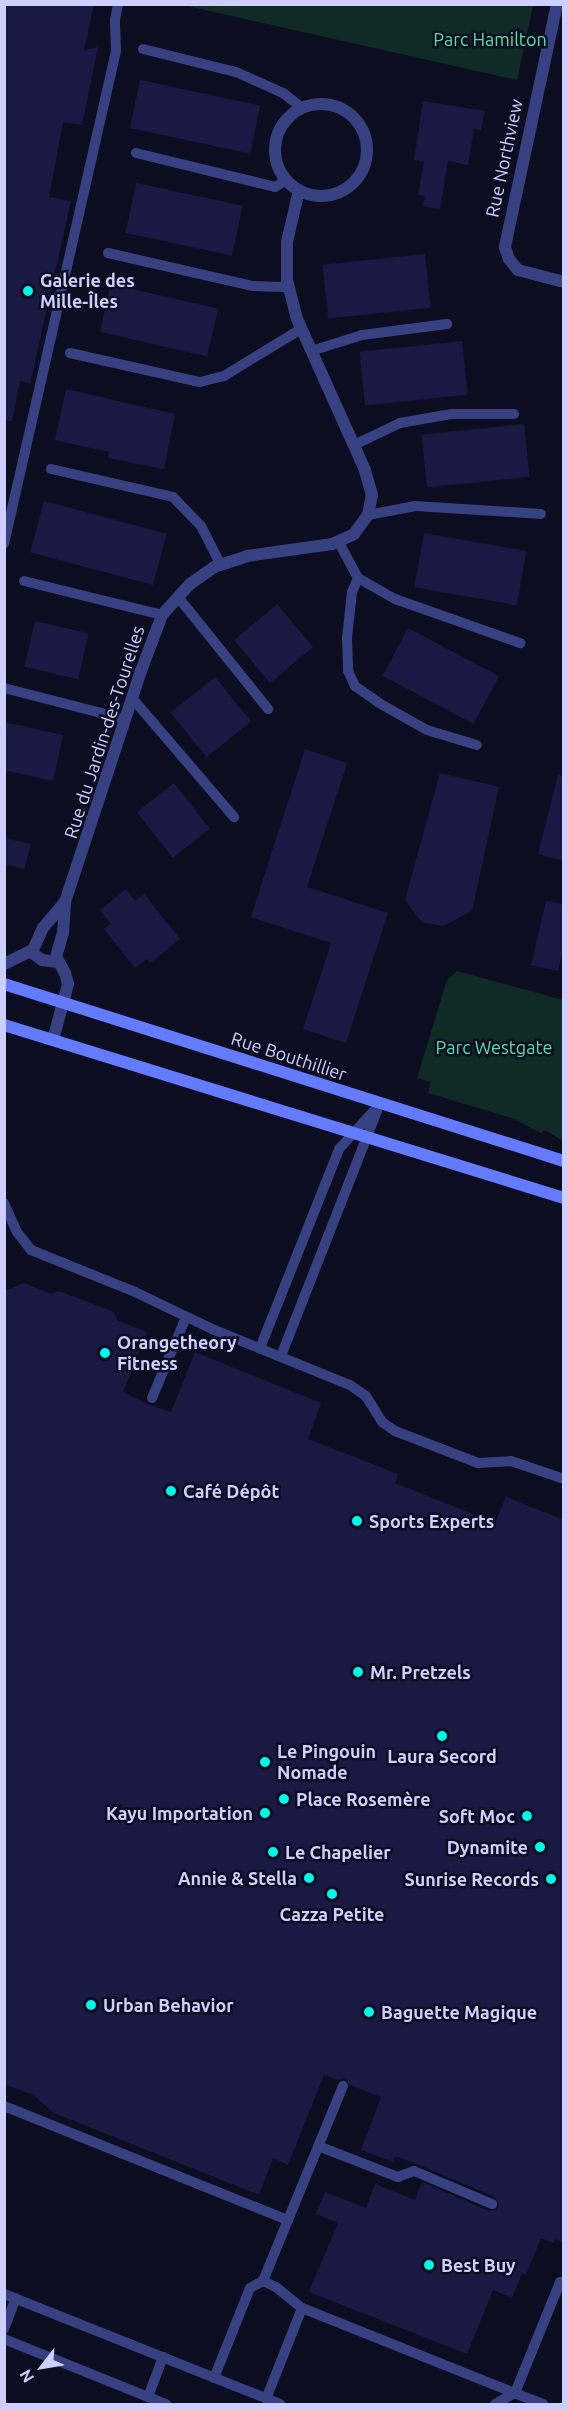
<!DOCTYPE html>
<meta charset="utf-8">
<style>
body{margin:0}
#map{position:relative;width:568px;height:2409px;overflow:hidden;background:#0d0d21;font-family:Ubuntu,sans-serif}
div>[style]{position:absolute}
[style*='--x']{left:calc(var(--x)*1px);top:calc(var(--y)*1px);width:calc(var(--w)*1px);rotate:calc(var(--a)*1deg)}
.green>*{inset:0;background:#102b26}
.building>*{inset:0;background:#1a1943;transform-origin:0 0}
.lane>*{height:10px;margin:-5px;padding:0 5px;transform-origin:5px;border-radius:5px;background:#374081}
.street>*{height:12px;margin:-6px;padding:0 6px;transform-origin:6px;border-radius:6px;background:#374081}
.street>.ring{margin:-6px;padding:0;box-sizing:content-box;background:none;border:12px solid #374081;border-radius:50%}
.secondary>*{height:12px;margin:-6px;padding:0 6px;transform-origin:6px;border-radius:6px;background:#647aff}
.dots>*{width:16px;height:16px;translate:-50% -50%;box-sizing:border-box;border:3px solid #0d0d21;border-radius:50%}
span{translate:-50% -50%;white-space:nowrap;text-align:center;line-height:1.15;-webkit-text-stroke:5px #0d0d21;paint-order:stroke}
.park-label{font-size:18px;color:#58e0a8}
.street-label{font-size:18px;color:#cdd0ff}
.poi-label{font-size:18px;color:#cdd0ff;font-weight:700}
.left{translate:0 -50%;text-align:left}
.right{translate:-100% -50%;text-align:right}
.frame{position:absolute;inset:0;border:6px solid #cdd0ff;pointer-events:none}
.north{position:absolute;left:12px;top:2337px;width:60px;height:60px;-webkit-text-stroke:4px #0d0d21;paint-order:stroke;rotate:239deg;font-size:16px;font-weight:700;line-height:24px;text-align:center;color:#cdd0ff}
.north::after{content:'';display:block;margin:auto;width:21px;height:27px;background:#cdd0ff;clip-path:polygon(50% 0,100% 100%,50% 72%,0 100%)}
</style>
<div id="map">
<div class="green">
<div style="clip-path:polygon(183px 5px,533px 4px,533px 5px,517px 80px)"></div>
<div style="clip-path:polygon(457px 971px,563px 1000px,563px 1141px,545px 1130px,541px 1133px,512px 1118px,428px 1093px,431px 1082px,417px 1078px,447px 980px)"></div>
</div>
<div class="building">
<div style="clip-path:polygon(4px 4px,94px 4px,84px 50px,98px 47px,82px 125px,63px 122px,49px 197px,71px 201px,30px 384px,20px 380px,12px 421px,4px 420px)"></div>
<div style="left:140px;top:80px;width:123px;height:49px;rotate:12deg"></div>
<div style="clip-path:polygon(423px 101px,485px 111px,481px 130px,474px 129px,468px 165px,448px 161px,440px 209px,423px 206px,425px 196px,418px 195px,424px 162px,414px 160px)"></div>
<div style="left:136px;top:183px;width:109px;height:51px;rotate:12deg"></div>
<div style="left:425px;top:254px;width:54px;height:103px;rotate:84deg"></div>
<div style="left:111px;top:284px;width:110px;height:49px;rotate:13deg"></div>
<div style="left:462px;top:341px;width:54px;height:103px;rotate:84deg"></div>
<div style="clip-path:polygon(66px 389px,175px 414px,164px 469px,108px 458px,109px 452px,55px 440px)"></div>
<div style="left:524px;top:424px;width:53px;height:103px;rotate:84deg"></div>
<div style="left:44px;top:501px;width:127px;height:53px;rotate:15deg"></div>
<div style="left:424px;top:533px;width:104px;height:55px;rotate:10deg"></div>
<div style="left:277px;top:604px;width:56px;height:56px;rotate:50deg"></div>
<div style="left:35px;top:621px;width:55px;height:47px;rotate:13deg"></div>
<div style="left:408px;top:628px;width:103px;height:54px;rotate:28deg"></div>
<div style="left:215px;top:677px;width:57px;height:57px;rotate:51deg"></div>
<div style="clip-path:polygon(4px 722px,63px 735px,53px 781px,4px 770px)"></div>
<div style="clip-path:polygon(305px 749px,347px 763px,307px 887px,388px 913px,346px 1043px,303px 1029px,331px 943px,251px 917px)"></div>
<div style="clip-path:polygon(440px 773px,499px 787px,472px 911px,443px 926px,422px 922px,405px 900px)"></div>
<div style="clip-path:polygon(558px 775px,564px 776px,564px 861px,538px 854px)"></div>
<div style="left:174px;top:783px;width:58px;height:47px;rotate:52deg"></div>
<div style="clip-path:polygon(4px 838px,31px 844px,24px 869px,4px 864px)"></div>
<div style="clip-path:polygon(126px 889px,135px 901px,144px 894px,180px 939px,150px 963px,147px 959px,135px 968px,104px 929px,111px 924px,100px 910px)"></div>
<div style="clip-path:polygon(546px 901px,564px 904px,564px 945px,558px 971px,531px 965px)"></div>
<div style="clip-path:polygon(24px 1283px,51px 1294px,59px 1291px,114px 1312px,117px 1320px,147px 1332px,123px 1392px,149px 1405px,171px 1412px,195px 1352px,321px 1403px,308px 1439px,398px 1474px,395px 1483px,495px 1523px,506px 1497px,564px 1520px,564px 2243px,555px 2239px,553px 2243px,541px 2238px,526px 2275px,522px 2273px,512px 2298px,493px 2290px,467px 2354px,309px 2292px,338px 2223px,316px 2214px,325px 2192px,366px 2208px,375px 2184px,415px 2200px,422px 2182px,489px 2211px,496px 2210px,499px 2206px,495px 2197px,417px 2164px,395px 2156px,393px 2162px,361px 2150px,381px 2097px,350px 2085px,345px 2079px,338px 2080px,324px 2075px,288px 2165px,273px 2158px,259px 2195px,54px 2113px,33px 2095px,4px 2084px,4px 1291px)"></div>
</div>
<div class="lane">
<div style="--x:143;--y:49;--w:96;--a:13.9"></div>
<div style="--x:236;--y:72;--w:51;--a:24.1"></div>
<div style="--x:283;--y:93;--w:24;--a:38"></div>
<div style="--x:136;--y:153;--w:143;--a:13.7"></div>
<div style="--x:275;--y:187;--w:13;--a:-32"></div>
<div style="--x:108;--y:253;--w:149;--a:12.8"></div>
<div style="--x:253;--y:286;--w:36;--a:2"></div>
<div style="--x:311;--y:351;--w:53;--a:-17.4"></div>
<div style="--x:362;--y:335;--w:86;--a:-7.4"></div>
<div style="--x:70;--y:353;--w:133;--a:12.6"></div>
<div style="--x:200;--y:382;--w:25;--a:-14"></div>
<div style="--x:224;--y:376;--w:90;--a:-31.4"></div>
<div style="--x:354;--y:445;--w:51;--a:-25.6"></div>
<div style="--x:400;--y:423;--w:52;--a:-10"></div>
<div style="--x:451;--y:414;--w:63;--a:0"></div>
<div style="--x:51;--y:469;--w:125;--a:12.9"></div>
<div style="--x:173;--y:497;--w:40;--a:46"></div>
<div style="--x:201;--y:526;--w:44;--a:62.9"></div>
<div style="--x:368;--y:515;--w:48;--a:-10.8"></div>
<div style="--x:415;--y:506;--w:126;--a:3.6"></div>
<div style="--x:338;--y:541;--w:42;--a:61.6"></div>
<div style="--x:358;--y:578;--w:43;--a:29.6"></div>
<div style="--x:395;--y:599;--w:133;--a:19.4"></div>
<div style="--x:4;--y:544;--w:506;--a:-77.2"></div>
<div style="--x:116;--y:51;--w:31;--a:-92"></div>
<div style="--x:115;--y:20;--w:16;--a:-79"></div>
<div style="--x:358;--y:578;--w:15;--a:113"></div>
<div style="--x:352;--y:592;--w:46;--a:96.2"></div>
<div style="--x:347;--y:638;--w:33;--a:88"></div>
<div style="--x:348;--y:671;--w:17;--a:65"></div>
<div style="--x:355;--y:686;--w:29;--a:35"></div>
<div style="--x:379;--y:703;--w:55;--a:29.4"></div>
<div style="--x:427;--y:730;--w:52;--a:16.7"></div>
<div style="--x:24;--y:581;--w:142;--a:13.8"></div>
<div style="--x:178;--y:597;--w:144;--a:51.2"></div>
<div style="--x:4;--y:688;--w:125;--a:14.4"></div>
<div style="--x:132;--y:698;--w:157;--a:49.4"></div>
<div style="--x:4;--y:1203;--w:32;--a:66"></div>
<div style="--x:17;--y:1232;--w:23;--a:52"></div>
<div style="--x:31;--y:1250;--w:112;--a:22"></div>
<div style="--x:135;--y:1292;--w:85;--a:25.7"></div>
<div style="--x:212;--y:1329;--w:149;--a:22.1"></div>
<div style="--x:350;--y:1385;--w:19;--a:35"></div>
<div style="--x:366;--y:1396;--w:31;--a:58"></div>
<div style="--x:382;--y:1422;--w:16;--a:35"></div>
<div style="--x:395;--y:1431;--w:89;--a:21.1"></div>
<div style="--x:478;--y:1463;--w:33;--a:-3"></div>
<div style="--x:511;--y:1461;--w:56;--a:18.8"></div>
<div style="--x:260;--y:1348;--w:214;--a:-68.3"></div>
<div style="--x:339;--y:1149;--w:61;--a:-47.7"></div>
<div style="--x:281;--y:1356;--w:263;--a:-68.6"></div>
<div style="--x:152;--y:1398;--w:88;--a:-67.2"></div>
<div style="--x:4;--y:2106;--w:306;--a:21.9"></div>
<div style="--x:288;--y:2220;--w:66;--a:112.3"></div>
<div style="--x:263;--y:2281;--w:15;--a:152"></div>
<div style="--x:250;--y:2288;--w:97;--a:111.8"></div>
<div style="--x:318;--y:2146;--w:86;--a:21.2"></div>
<div style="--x:398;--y:2177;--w:17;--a:-21"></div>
<div style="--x:414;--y:2171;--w:85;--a:22.9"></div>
<div style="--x:288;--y:2220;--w:145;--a:-67.7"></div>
<div style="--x:263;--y:2281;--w:14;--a:25"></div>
<div style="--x:276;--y:2287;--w:33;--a:39"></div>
<div style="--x:4;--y:2294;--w:297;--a:21.7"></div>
<div style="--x:4;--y:2329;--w:33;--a:-69"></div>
<div style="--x:4;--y:2339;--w:175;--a:21.9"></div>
<div style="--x:148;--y:2397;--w:43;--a:-69.4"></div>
<div style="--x:266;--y:2399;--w:98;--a:-68.4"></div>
<div style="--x:302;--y:2308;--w:229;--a:21.8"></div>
<div style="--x:495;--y:2404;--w:23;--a:-29"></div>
<div style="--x:543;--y:2404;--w:30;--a:-159"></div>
<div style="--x:515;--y:2393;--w:120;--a:-67.9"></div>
<div style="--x:560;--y:2282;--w:4;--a:14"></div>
</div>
<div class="street">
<div style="--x:557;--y:4;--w:249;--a:102.1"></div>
<div style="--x:505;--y:247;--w:13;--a:72"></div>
<div style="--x:509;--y:259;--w:14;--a:51"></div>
<div style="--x:518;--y:270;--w:48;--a:14.6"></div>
<div class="ring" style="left:275px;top:104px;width:80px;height:80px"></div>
<div style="--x:31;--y:952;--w:14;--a:36"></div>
<div style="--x:42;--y:960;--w:15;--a:8"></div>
<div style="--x:4;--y:964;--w:32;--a:-26"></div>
<div style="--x:33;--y:950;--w:24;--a:-66"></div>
<div style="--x:43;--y:928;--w:34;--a:-50"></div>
<div style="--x:53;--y:1040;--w:58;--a:-75"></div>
<div style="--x:68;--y:984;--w:11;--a:-105"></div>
<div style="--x:65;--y:973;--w:18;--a:-119"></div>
<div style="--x:56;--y:957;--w:25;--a:-74"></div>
<div style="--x:63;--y:933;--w:31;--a:-86"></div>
<div style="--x:65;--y:902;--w:243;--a:-71.8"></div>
<div style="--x:141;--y:671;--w:60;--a:-69.4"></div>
<div style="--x:162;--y:615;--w:42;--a:-47.9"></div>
<div style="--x:190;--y:584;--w:29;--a:-35"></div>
<div style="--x:214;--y:567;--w:35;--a:-18"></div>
<div style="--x:247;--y:556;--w:86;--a:-8"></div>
<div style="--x:332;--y:544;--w:24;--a:-24"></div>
<div style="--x:354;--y:534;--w:24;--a:-54"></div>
<div style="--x:368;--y:515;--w:20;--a:-79"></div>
<div style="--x:372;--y:495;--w:26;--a:-106"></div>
<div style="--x:365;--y:470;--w:166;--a:-114.2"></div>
<div style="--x:297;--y:319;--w:40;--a:-104.4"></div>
<div style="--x:287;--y:280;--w:38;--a:-90"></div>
<div style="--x:287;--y:242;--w:53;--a:-77"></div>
</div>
<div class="secondary">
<div style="--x:4;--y:984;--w:587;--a:17.54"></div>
<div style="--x:4;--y:1025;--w:586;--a:17.17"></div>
</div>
<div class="dots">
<div style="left:28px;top:291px;background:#00f8e9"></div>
<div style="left:105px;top:1353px;background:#00f8e9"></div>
<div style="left:171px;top:1491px;background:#00f8e9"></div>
<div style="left:357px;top:1521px;background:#00f8e9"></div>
<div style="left:358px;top:1672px;background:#00f8e9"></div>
<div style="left:442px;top:1736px;background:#00f8e9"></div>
<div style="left:265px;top:1762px;background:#00f8e9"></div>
<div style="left:284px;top:1799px;background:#00f8e9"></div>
<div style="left:265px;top:1813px;background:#00f8e9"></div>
<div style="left:527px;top:1816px;background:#00f8e9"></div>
<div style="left:540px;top:1847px;background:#00f8e9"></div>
<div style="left:273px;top:1852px;background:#00f8e9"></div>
<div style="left:309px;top:1878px;background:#00f8e9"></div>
<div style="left:551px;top:1879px;background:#00f8e9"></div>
<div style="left:332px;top:1894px;background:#00f8e9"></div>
<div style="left:91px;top:2005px;background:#00f8e9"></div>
<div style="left:369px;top:2012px;background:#00f8e9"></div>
<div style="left:429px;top:2265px;background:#00f8e9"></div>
</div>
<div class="park-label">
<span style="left:490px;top:39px">Parc Hamilton</span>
<span style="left:494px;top:1047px">Parc Westgate</span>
</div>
<div class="street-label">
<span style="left:504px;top:158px;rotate:-78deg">Rue Northview</span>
<span style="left:104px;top:732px;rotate:-72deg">Rue du Jardin-des-Tourelles</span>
<span style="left:289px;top:1056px;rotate:18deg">Rue Bouthillier</span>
</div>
<div class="poi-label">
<span class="left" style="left:40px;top:291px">Galerie des<br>Mille-Îles</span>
<span class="left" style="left:117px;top:1353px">Orangetheory<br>Fitness</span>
<span class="left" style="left:183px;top:1491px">Café Dépôt</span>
<span class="left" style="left:369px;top:1521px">Sports Experts</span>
<span class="left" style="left:370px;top:1672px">Mr. Pretzels</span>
<span class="left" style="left:277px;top:1762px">Le Pingouin<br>Nomade</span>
<span style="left:442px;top:1756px">Laura Secord</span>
<span class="left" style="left:296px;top:1799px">Place Rosemère</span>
<span class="right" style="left:253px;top:1813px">Kayu Importation</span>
<span class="right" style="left:515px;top:1816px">Soft Moc</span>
<span class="right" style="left:528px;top:1847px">Dynamite</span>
<span class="left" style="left:285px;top:1852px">Le Chapelier</span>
<span class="right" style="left:297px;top:1878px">Annie &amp; Stella</span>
<span class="right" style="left:539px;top:1879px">Sunrise Records</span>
<span style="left:332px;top:1914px">Cazza Petite</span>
<span class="left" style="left:103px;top:2005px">Urban Behavior</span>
<span class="left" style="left:381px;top:2012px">Baguette Magique</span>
<span class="left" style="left:441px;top:2265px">Best Buy</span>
</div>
<div class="frame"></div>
<div class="north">N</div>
</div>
